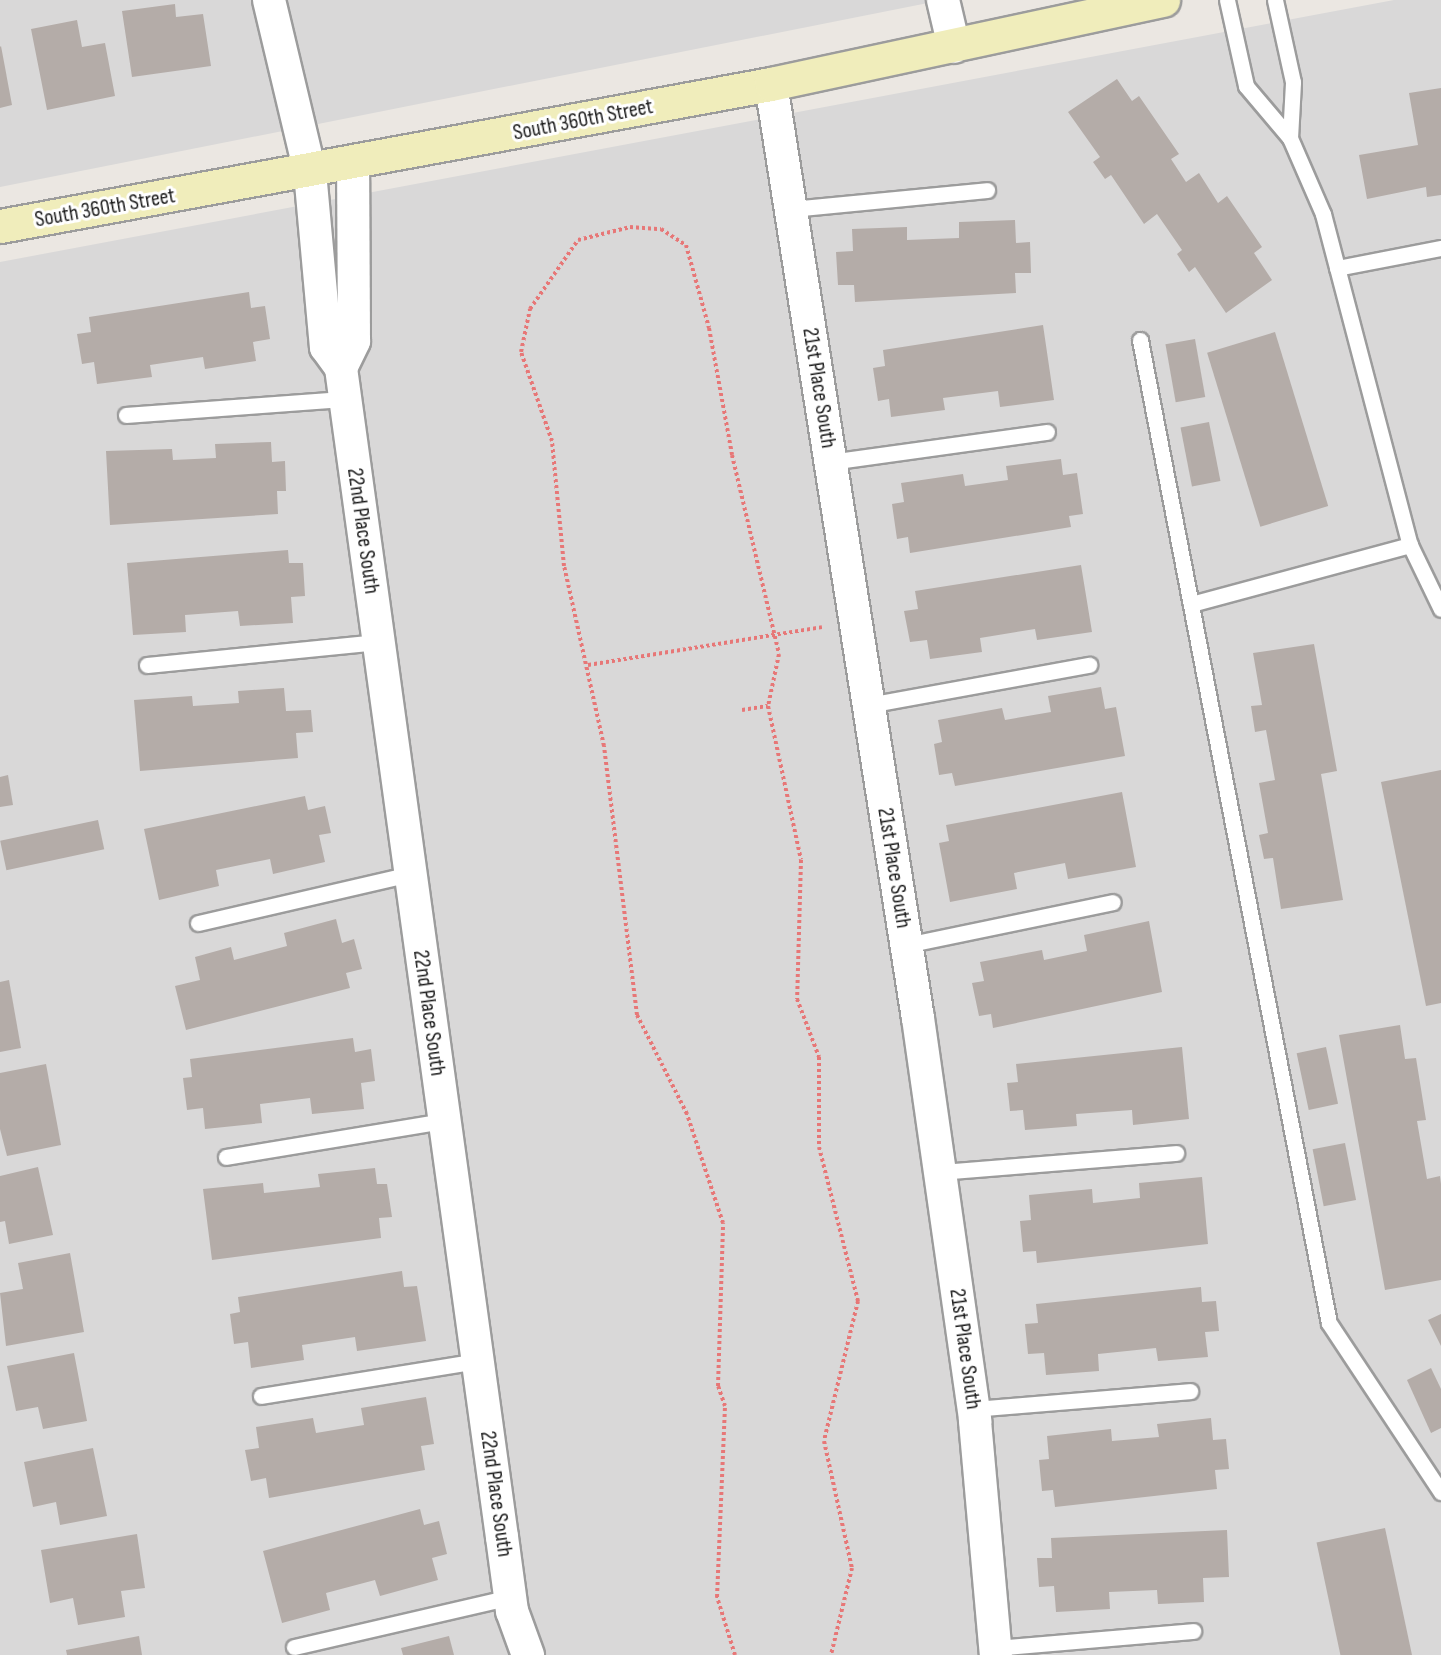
<!DOCTYPE html>
<style>
body{margin:0}
#map{position:relative;width:1441px;height:1655px;overflow:hidden;background:#ebe7e2;font-family:"Sofia Sans Condensed",sans-serif}
div>[style]{position:absolute}
[style*='--x']{left:calc(var(--x)*1px);top:calc(var(--y)*1px);width:calc(var(--w)*1px);rotate:calc(var(--a)*1deg)}
.residential>*{inset:0;background:#d9d8d8}
.building>*{inset:0;background:#b4aca8;transform-origin:0 0}
.path>*{height:4px;margin-top:-2px;transform-origin:0;background:repeating-linear-gradient(90deg,#e77777 0 3px,transparent 0 6px)}
.roads{filter:drop-shadow(2px 0 #9c9c9c) drop-shadow(-2px 0 #9c9c9c) drop-shadow(0 2px #9c9c9c) drop-shadow(0 -2px #9c9c9c)}
.lane>*{height:15px;margin:-7.5px;padding:0 7.5px;transform-origin:7.5px;border-radius:7.5px;background:#fff}
.street>*{height:32px;margin:-16px;padding:0 16px;transform-origin:16px;border-radius:16px;background:#fff}
.secondary>*{height:33px;margin:-16.5px;padding:0 16.5px;transform-origin:16.5px;border-radius:16.5px;background:#f0edbb}
span{translate:-50% -50%;white-space:nowrap;text-align:center;line-height:1.15;-webkit-text-stroke:6px #fff;paint-order:stroke}
.street-label{font-size:22px;color:#1b1b1b}
</style>
<div id="map">
<div class="residential">
<div style="clip-path:polygon(0 0,943px 0,0 187px)"></div>
<div style="clip-path:polygon(1394px 0,1441px 0,1441px 1655px,0 1655px,0 262px)"></div>
</div>
<div class="building">
<div style="clip-path:polygon(175px 4px,176px 17px,203px 14px,211px 66px,132px 77px,122px 11px)"></div>
<div style="clip-path:polygon(77px 20px,82px 47px,105px 43px,115px 96px,47px 110px,31px 29px)"></div>
<div style="clip-path:polygon(1px 46px,12px 105px,0 108px,0 47px)"></div>
<div style="clip-path:polygon(1117px 79px,1132px 101px,1139px 96px,1179px 154px,1171px 159px,1186px 182px,1199px 173px,1218px 203px,1227px 196px,1262px 247px,1254px 253px,1272px 280px,1226px 313px,1195px 267px,1189px 272px,1177px 254px,1182px 250px,1157px 214px,1144px 224px,1111px 175px,1105px 179px,1093px 162px,1100px 157px,1068px 112px)"></div>
<div style="clip-path:polygon(1441px 88px,1441px 195px,1427px 197px,1426px 187px,1367px 199px,1359px 155px,1418px 145px,1409px 93px)"></div>
<div style="clip-path:polygon(1015px 220px,1016px 243px,1030px 242px,1031px 273px,1015px 273px,1016px 293px,855px 302px,854px 285px,838px 285px,836px 252px,853px 251px,852px 229px,907px 227px,907px 240px,959px 238px,959px 222px)"></div>
<div style="clip-path:polygon(249px 292px,251px 308px,265px 306px,270px 339px,253px 342px,256px 361px,205px 369px,203px 357px,150px 365px,152px 377px,97px 384px,94px 362px,82px 364px,77px 334px,91px 332px,89px 317px)"></div>
<div style="clip-path:polygon(1043px 325px,1054px 400px,1000px 407px,998px 391px,943px 398px,945px 410px,891px 417px,889px 399px,878px 401px,873px 368px,885px 366px,883px 350px)"></div>
<div style="left:1275px;top:332px;width:182px;height:71px;rotate:73deg"></div>
<div style="left:1195px;top:339px;width:59px;height:30px;rotate:80deg"></div>
<div style="left:1209px;top:422px;width:60px;height:29px;rotate:79deg"></div>
<div style="clip-path:polygon(271px 442px,272px 462px,285px 461px,286px 491px,277px 491px,278px 514px,110px 525px,106px 451px,172px 449px,173px 460px,216px 458px,215px 444px)"></div>
<div style="clip-path:polygon(1061px 459px,1063px 475px,1077px 473px,1083px 514px,1069px 516px,1071px 527px,910px 553px,908px 537px,897px 539px,892px 504px,904px 502px,901px 483px,963px 474px,965px 486px,1008px 480px,1006px 466px)"></div>
<div style="clip-path:polygon(288px 550px,289px 563px,303px 563px,305px 596px,291px 597px,293px 623px,240px 626px,238px 611px,185px 615px,186px 632px,133px 635px,127px 563px)"></div>
<div style="clip-path:polygon(1081px 565px,1092px 632px,1037px 640px,1035px 629px,980px 638px,982px 652px,930px 659px,927px 640px,910px 642px,904px 611px,918px 609px,915px 591px)"></div>
<div style="clip-path:polygon(1314px 644px,1337px 771px,1321px 774px,1343px 900px,1281px 909px,1273px 858px,1264px 859px,1259px 835px,1268px 833px,1259px 783px,1275px 780px,1266px 730px,1255px 732px,1251px 706px,1262px 705px,1253px 653px)"></div>
<div style="clip-path:polygon(1101px 687px,1105px 709px,1116px 707px,1125px 756px,955px 786px,952px 773px,939px 775px,934px 744px,942px 742px,938px 720px,1002px 708px,1005px 720px,1051px 712px,1048px 696px)"></div>
<div style="clip-path:polygon(284px 688px,286px 711px,311px 710px,313px 732px,296px 733px,298px 758px,140px 771px,134px 700px,192px 696px,193px 706px,239px 703px,238px 691px)"></div>
<div style="clip-path:polygon(1441px 770px,1441px 1003px,1426px 1006px,1381px 782px)"></div>
<div style="clip-path:polygon(8px 775px,13px 805px,0 807px,0 777px)"></div>
<div style="clip-path:polygon(1122px 792px,1136px 867px,1068px 879px,1065px 863px,1014px 873px,1017px 889px,950px 902px,939px 843px,949px 841px,946px 825px)"></div>
<div style="clip-path:polygon(305px 796px,308px 810px,325px 806px,331px 833px,319px 835px,325px 862px,273px 874px,270px 859px,216px 870px,219px 886px,159px 900px,144px 829px)"></div>
<div style="left:98px;top:820px;width:30px;height:100px;rotate:78deg"></div>
<div style="clip-path:polygon(336px 919px,342px 943px,354px 939px,362px 969px,346px 973px,350px 988px,186px 1030px,175px 986px,200px 980px,195px 957px,231px 947px,234px 960px,287px 946px,284px 933px)"></div>
<div style="clip-path:polygon(1149px 921px,1162px 992px,993px 1028px,991px 1014px,979px 1016px,972px 983px,984px 981px,980px 962px,1042px 950px,1044px 960px,1087px 951px,1084px 935px)"></div>
<div style="clip-path:polygon(9px 980px,21px 1048px,0 1052px,0 982px)"></div>
<div style="clip-path:polygon(1400px 1025px,1405px 1059px,1416px 1058px,1426px 1120px,1417px 1121px,1427px 1179px,1440px 1176px,1441px 1184px,1441px 1280px,1385px 1290px,1339px 1035px)"></div>
<div style="clip-path:polygon(353px 1038px,355px 1052px,371px 1049px,375px 1081px,361px 1083px,364px 1109px,312px 1114px,310px 1098px,260px 1104px,262px 1123px,205px 1129px,203px 1108px,187px 1110px,183px 1078px,192px 1077px,190px 1059px)"></div>
<div style="clip-path:polygon(1182px 1047px,1189px 1119px,1133px 1125px,1132px 1110px,1076px 1114px,1077px 1126px,1025px 1130px,1023px 1110px,1010px 1111px,1007px 1083px,1018px 1082px,1016px 1064px)"></div>
<div style="left:1326px;top:1047px;width:58px;height:30px;rotate:78deg"></div>
<div style="clip-path:polygon(46px 1064px,61px 1145px,7px 1156px,0 1129px,0 1073px)"></div>
<div style="left:1345px;top:1143px;width:58px;height:33px;rotate:79deg"></div>
<div style="clip-path:polygon(38px 1167px,53px 1235px,9px 1244px,5px 1221px,0 1222px,0 1176px)"></div>
<div style="clip-path:polygon(375px 1168px,377px 1184px,387px 1184px,392px 1217px,379px 1218px,381px 1238px,212px 1260px,203px 1189px,263px 1183px,264px 1193px,320px 1187px,318px 1174px)"></div>
<div style="clip-path:polygon(1202px 1177px,1208px 1244px,1037px 1263px,1036px 1251px,1023px 1252px,1020px 1221px,1031px 1220px,1029px 1195px,1092px 1189px,1093px 1203px,1140px 1198px,1139px 1183px)"></div>
<div style="clip-path:polygon(70px 1253px,84px 1332px,6px 1346px,0 1293px,23px 1289px,18px 1263px)"></div>
<div style="clip-path:polygon(402px 1271px,404px 1287px,417px 1286px,426px 1341px,357px 1351px,355px 1337px,302px 1345px,304px 1360px,251px 1368px,248px 1342px,234px 1344px,230px 1314px,240px 1312px,238px 1297px)"></div>
<div style="clip-path:polygon(1201px 1287px,1202px 1302px,1216px 1301px,1219px 1331px,1205px 1332px,1208px 1357px,1158px 1361px,1156px 1348px,1098px 1354px,1099px 1371px,1046px 1375px,1044px 1353px,1028px 1354px,1025px 1324px,1038px 1323px,1036px 1304px)"></div>
<div style="clip-path:polygon(1441px 1314px,1441px 1346px,1428px 1320px)"></div>
<div style="clip-path:polygon(74px 1353px,87px 1421px,43px 1429px,38px 1407px,16px 1411px,7px 1366px)"></div>
<div style="clip-path:polygon(1431px 1368px,1441px 1389px,1441px 1428px,1431px 1433px,1407px 1380px)"></div>
<div style="clip-path:polygon(426px 1397px,434px 1444px,421px 1446px,425px 1470px,269px 1498px,266px 1478px,251px 1481px,245px 1450px,259px 1448px,256px 1427px,313px 1418px,316px 1433px,364px 1425px,361px 1408px)"></div>
<div style="clip-path:polygon(1211px 1418px,1213px 1440px,1226px 1439px,1229px 1469px,1215px 1470px,1217px 1489px,1055px 1507px,1053px 1490px,1042px 1491px,1039px 1460px,1049px 1459px,1047px 1436px,1111px 1429px,1112px 1441px,1159px 1437px,1157px 1424px)"></div>
<div style="clip-path:polygon(93px 1448px,107px 1516px,60px 1525px,56px 1502px,33px 1507px,24px 1462px)"></div>
<div style="clip-path:polygon(420px 1509px,424px 1525px,439px 1521px,447px 1554px,432px 1558px,438px 1580px,380px 1596px,375px 1580px,326px 1593px,330px 1610px,282px 1623px,263px 1551px)"></div>
<div style="left:1385px;top:1528px;width:130px;height:70px;rotate:78deg"></div>
<div style="clip-path:polygon(1227px 1530px,1229px 1577px,1203px 1578px,1204px 1602px,1158px 1604px,1157px 1590px,1109px 1592px,1110px 1609px,1056px 1612px,1054px 1586px,1039px 1587px,1037px 1558px,1052px 1558px,1051px 1538px)"></div>
<div style="clip-path:polygon(137px 1534px,145px 1588px,121px 1591px,125px 1617px,78px 1625px,73px 1598px,50px 1603px,41px 1550px)"></div>
<div style="clip-path:polygon(139px 1636px,142px 1655px,67px 1655px,66px 1650px)"></div>
<div style="clip-path:polygon(449px 1636px,454px 1655px,403px 1655px,401px 1648px)"></div>
</div>
<div class="path">
<div style="--x:588;--y:665;--w:237;--a:-9.2"></div>
<div style="--x:742;--y:710;--w:26;--a:-9"></div>
<div style="--x:735;--y:1655;--w:61;--a:-107.2"></div>
<div style="--x:717;--y:1597;--w:191;--a:-87.6"></div>
<div style="--x:725;--y:1406;--w:21;--a:-109"></div>
<div style="--x:718;--y:1386;--w:163;--a:-88.2"></div>
<div style="--x:723;--y:1223;--w:115;--a:-108.3"></div>
<div style="--x:687;--y:1114;--w:111;--a:-116.8"></div>
<div style="--x:637;--y:1015;--w:271;--a:-97"></div>
<div style="--x:604;--y:746;--w:184;--a:-102.5"></div>
<div style="--x:564;--y:566;--w:126;--a:-95.5"></div>
<div style="--x:552;--y:441;--w:94;--a:-109.2"></div>
<div style="--x:521;--y:352;--w:44;--a:-78.2"></div>
<div style="--x:530;--y:309;--w:84;--a:-55.2"></div>
<div style="--x:578;--y:240;--w:54;--a:-14"></div>
<div style="--x:630;--y:227;--w:31;--a:4"></div>
<div style="--x:661;--y:229;--w:30;--a:33"></div>
<div style="--x:686;--y:245;--w:86;--a:74.5"></div>
<div style="--x:709;--y:328;--w:129;--a:79.7"></div>
<div style="--x:732;--y:455;--w:204;--a:76.7"></div>
<div style="--x:779;--y:654;--w:53;--a:101.9"></div>
<div style="--x:768;--y:706;--w:157;--a:77.9"></div>
<div style="--x:801;--y:860;--w:139;--a:91.6"></div>
<div style="--x:797;--y:999;--w:62;--a:69.2"></div>
<div style="--x:819;--y:1057;--w:90;--a:90"></div>
<div style="--x:819;--y:1147;--w:159;--a:75.8"></div>
<div style="--x:858;--y:1301;--w:144;--a:103.7"></div>
<div style="--x:824;--y:1441;--w:130;--a:77.6"></div>
<div style="--x:852;--y:1568;--w:89;--a:103.6"></div>
</div>
<div class="roads">
<div class="lane">
<div style="--x:1227;--y:0;--w:88;--a:77.5"></div>
<div style="--x:1246;--y:86;--w:68;--a:49.8"></div>
<div style="--x:1290;--y:138;--w:56;--a:-86.9"></div>
<div style="--x:1293;--y:82;--w:84;--a:-102.4"></div>
<div style="--x:1290;--y:138;--w:83;--a:66.5"></div>
<div style="--x:1323;--y:214;--w:342;--a:75.3"></div>
<div style="--x:1410;--y:545;--w:71;--a:64.2"></div>
<div style="--x:791;--y:209;--w:197;--a:-5.5"></div>
<div style="--x:1337;--y:268;--w:106;--a:-10.9"></div>
<div style="--x:1140;--y:340;--w:1001;--a:79.12"></div>
<div style="--x:1329;--y:1323;--w:203;--a:56.5"></div>
<div style="--x:126;--y:415;--w:220;--a:-4.2"></div>
<div style="--x:830;--y:462;--w:219;--a:-7.9"></div>
<div style="--x:1191;--y:604;--w:227;--a:-15.1"></div>
<div style="--x:147;--y:665;--w:232;--a:-5.7"></div>
<div style="--x:868;--y:705;--w:225;--a:-10.3"></div>
<div style="--x:198;--y:923;--w:218;--a:-13"></div>
<div style="--x:906;--y:945;--w:211;--a:-11.7"></div>
<div style="--x:226;--y:1157;--w:221;--a:-9.4"></div>
<div style="--x:940;--y:1172;--w:237;--a:-4.6"></div>
<div style="--x:261;--y:1396;--w:219;--a:-9.2"></div>
<div style="--x:973;--y:1409;--w:218;--a:-4.7"></div>
<div style="--x:294;--y:1647;--w:222;--a:-13"></div>
<div style="--x:995;--y:1648;--w:199;--a:-4.9"></div>
</div>
<div class="street">
<div style="--x:269;--y:0;--w:177;--a:76.6"></div>
<div style="--x:310;--y:172;--w:176;--a:84.8"></div>
<div style="--x:326;--y:347;--w:26;--a:54"></div>
<div style="--x:341;--y:368;--w:1180;--a:82.16"></div>
<div style="--x:502;--y:1537;--w:75;--a:82.3"></div>
<div style="--x:512;--y:1611;--w:47;--a:70"></div>
<div style="--x:943;--y:0;--w:48;--a:76.8"></div>
<div style="--x:771;--y:84;--w:945;--a:81.06"></div>
<div style="--x:918;--y:1018;--w:407;--a:81.9"></div>
<div style="--x:975;--y:1421;--w:235;--a:84.9"></div>
<div style="--x:341;--y:368;--w:30;--a:-64"></div>
<div style="--x:354;--y:341;--w:177;--a:-90.3"></div>
</div>
<div class="secondary">
<div style="--x:0;--y:226;--w:784;--a:-10.44"></div>
<div style="--x:771;--y:84;--w:401;--a:-12.1"></div>
</div>
</div>
<div class="street-label">
<span style="left:583px;top:120px;rotate:-11deg">South 360th Street</span>
<span style="left:105px;top:208px;rotate:-10deg">South 360th Street</span>
<span style="left:819px;top:388px;rotate:81deg">21st Place South</span>
<span style="left:363px;top:531px;rotate:82deg">22nd Place South</span>
<span style="left:894px;top:868px;rotate:81deg">21st Place South</span>
<span style="left:429px;top:1013px;rotate:82deg">22nd Place South</span>
<span style="left:965px;top:1349px;rotate:82deg">21st Place South</span>
<span style="left:496px;top:1494px;rotate:82deg">22nd Place South</span>
</div>
</div>
